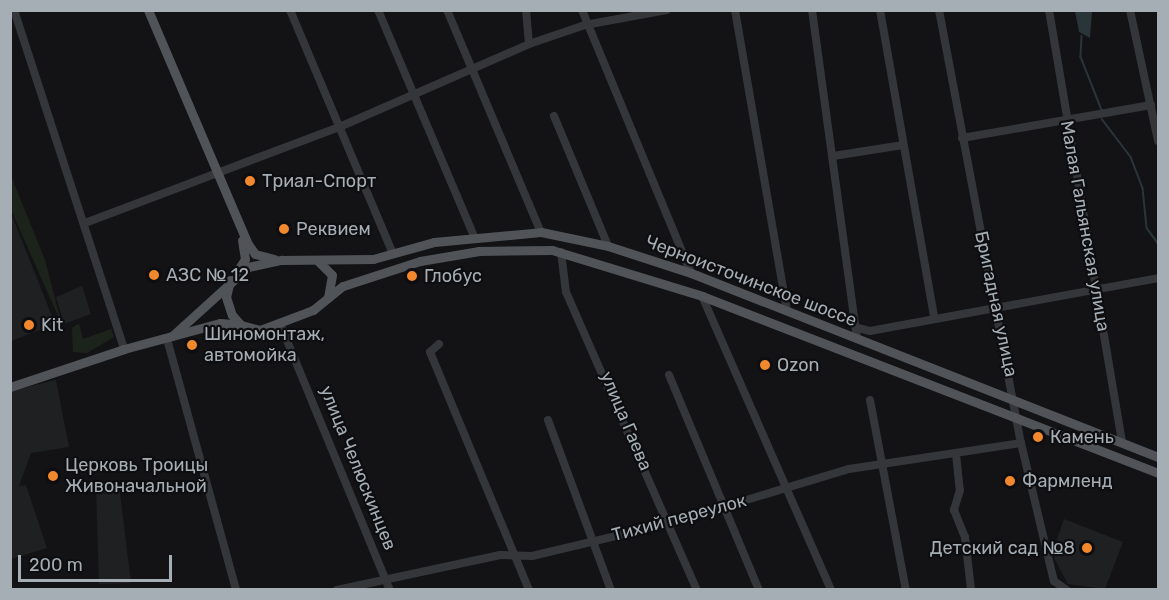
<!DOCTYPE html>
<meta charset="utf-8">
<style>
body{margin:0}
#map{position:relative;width:1169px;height:600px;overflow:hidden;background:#131315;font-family:Rubik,sans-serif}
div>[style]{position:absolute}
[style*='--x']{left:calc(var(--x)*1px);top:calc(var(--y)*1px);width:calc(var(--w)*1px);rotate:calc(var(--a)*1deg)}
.built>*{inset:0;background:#1f2022}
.green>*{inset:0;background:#1c231b}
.water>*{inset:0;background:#293538}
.stream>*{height:1.5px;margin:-0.75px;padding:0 0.75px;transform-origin:0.75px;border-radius:0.75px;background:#293538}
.minor>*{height:8px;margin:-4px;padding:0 4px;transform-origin:4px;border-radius:4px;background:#34363a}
.major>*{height:9px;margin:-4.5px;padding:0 4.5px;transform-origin:4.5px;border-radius:4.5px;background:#505459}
.dots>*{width:16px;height:16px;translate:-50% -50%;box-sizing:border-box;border:3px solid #0e0e10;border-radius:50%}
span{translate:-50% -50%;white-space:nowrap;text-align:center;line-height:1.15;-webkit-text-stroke:4.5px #0e0e10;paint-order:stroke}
.poi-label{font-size:18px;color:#a5adb5}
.left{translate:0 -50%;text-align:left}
.right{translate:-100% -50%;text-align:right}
.street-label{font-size:18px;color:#a5adb5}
.frame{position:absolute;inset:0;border:12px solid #a5adb5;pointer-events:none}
.scale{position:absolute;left:18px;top:555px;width:154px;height:27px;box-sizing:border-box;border:3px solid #a5adb5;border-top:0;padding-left:8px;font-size:18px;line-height:21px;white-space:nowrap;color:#a5adb5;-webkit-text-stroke:4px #0e0e10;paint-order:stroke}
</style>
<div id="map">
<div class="built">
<div style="clip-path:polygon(11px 213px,55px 324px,11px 341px,10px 341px)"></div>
<div style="clip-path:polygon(82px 286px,91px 314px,64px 324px,56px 297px)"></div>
<div style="clip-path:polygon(56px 380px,69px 447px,31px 453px,19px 486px,26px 485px,47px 548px,11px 559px,11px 391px)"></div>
<div style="clip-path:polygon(119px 485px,131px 583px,99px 584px,96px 487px)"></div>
<div style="clip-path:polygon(1064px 519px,1123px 542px,1105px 589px,1068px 584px,1052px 554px)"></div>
</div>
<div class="green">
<div style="clip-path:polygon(10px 173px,45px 260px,62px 325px,11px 210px)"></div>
<div style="clip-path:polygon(79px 323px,83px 339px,111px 329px,114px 337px,87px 353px,73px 352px,72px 328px)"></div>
</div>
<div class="water">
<div style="clip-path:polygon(1075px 11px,1092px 11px,1090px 38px,1079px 32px)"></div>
</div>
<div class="stream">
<div style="--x:1082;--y:36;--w:21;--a:93"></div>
<div style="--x:1081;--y:57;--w:57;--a:68.4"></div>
<div style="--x:1102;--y:119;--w:48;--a:52.7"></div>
<div style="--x:1131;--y:157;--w:33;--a:69"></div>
<div style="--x:1143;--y:188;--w:40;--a:84.3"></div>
<div style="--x:1147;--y:228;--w:19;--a:54"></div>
</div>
<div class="minor">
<div style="--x:14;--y:10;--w:356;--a:72"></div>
<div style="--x:290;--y:10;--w:265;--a:67.1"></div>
<div style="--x:378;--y:10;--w:248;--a:67"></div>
<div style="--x:447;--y:10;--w:241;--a:67.1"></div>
<div style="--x:526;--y:10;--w:34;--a:85"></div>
<div style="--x:582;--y:10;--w:285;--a:67.5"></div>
<div style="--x:735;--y:10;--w:305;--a:80.2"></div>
<div style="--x:812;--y:10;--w:331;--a:82.2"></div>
<div style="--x:880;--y:10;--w:312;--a:80"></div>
<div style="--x:939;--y:10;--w:441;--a:79.3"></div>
<div style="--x:1021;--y:443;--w:142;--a:76.6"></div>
<div style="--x:1054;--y:581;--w:16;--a:35"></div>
<div style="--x:1049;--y:10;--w:438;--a:80.4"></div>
<div style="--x:1130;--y:10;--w:134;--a:77.9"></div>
<div style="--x:554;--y:116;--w:141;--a:67.4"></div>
<div style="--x:962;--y:138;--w:192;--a:-9.9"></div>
<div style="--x:833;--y:156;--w:71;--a:-8.9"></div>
<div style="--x:85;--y:223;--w:269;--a:-20.7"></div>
<div style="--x:337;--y:128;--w:210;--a:-23.6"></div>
<div style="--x:529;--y:44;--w:59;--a:-18.7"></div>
<div style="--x:585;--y:25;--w:83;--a:-10.4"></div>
<div style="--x:561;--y:252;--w:40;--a:82.9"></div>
<div style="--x:566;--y:292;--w:326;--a:66.3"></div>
<div style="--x:702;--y:296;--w:321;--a:66.3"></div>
<div style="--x:281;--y:326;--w:286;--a:67.6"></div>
<div style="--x:858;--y:328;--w:12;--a:14"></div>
<div style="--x:870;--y:331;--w:293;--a:-10.4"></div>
<div style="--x:167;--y:339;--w:260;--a:74.6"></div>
<div style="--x:439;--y:344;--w:12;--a:138"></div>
<div style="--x:430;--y:352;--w:258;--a:67.4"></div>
<div style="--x:669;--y:375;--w:233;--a:67.3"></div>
<div style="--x:870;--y:400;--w:193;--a:79.3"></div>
<div style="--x:548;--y:420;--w:181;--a:69.7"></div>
<div style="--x:956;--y:454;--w:36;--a:84"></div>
<div style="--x:960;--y:490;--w:21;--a:107"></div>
<div style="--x:954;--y:510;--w:29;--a:68"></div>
<div style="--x:965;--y:537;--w:53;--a:83.5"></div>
<div style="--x:337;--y:590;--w:167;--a:-12.1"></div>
<div style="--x:500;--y:555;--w:32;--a:2"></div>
<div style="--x:532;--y:556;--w:142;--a:-13.4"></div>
<div style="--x:670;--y:523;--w:187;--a:-16.8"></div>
<div style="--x:849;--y:469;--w:174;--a:-8.6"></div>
</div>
<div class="major">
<div style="--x:148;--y:10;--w:254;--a:66.9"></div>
<div style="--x:248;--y:244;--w:12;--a:55"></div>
<div style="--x:255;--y:254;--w:20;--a:15"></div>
<div style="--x:317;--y:260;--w:21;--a:45"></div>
<div style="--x:332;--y:275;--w:23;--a:100"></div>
<div style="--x:237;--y:271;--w:14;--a:-56"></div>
<div style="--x:245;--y:259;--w:19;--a:-99"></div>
<div style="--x:230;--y:280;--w:17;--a:103"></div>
<div style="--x:226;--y:297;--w:19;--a:72"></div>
<div style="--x:232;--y:315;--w:13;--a:48"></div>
<div style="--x:241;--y:325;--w:20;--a:15"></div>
<div style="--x:260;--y:330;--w:57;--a:-20.7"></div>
<div style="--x:313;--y:310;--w:38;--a:-39"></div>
<div style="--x:343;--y:286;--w:81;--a:-18"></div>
<div style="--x:420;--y:261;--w:60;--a:-9.6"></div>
<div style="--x:479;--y:251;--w:73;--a:-0.8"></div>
<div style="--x:552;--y:250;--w:157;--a:17"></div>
<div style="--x:702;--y:296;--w:489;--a:21.2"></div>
<div style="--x:172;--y:336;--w:103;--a:-42.2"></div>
<div style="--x:248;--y:267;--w:35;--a:-12"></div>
<div style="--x:282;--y:260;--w:91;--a:-0.6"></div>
<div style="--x:373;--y:259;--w:63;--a:-15.6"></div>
<div style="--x:434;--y:242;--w:107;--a:-5.3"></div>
<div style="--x:541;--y:232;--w:68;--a:11.8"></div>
<div style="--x:608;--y:246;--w:87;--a:18"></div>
<div style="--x:691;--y:273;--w:502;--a:21.5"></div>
<div style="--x:10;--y:387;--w:120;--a:-18.4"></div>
<div style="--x:124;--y:349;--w:99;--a:-15.2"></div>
<div style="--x:220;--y:323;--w:21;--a:5"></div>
</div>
<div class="dots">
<div style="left:250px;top:181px;background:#f2882d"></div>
<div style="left:284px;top:229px;background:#f2882d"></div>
<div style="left:154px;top:275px;background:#f2882d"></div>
<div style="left:412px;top:276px;background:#f2882d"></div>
<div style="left:29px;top:325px;background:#f2882d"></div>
<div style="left:192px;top:345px;background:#f2882d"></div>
<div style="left:765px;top:365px;background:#f2882d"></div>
<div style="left:1038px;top:437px;background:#f2882d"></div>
<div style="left:53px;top:476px;background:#f2882d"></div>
<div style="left:1010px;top:481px;background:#f2882d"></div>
<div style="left:1087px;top:548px;background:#f2882d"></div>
</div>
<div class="poi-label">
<span class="left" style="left:262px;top:181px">Триал-Спорт</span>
<span class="left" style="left:296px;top:229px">Реквием</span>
<span class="left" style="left:166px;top:275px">АЗС № 12</span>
<span class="left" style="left:424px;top:276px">Глобус</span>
<span class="left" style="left:41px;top:325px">Kit</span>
<span class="left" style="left:204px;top:345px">Шиномонтаж,<br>автомойка</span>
<span class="left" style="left:777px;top:365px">Ozon</span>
<span class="left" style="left:1050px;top:437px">Камень</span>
<span class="left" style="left:65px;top:476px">Церковь Троицы<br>Живоначальной</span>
<span class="left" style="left:1022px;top:481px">Фармленд</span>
<span class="right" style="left:1075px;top:548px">Детский сад №8</span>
</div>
<div class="street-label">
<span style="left:1085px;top:226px;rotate:80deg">Малая Гальянская улица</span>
<span style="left:751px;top:281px;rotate:21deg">Черноисточинское шоссе</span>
<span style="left:996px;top:304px;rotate:78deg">Бригадная улица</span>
<span style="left:626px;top:421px;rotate:67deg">улица Гаева</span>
<span style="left:358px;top:468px;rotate:68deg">улица Челюскинцев</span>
<span style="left:679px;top:518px;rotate:-15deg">Тихий переулок</span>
</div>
<div class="frame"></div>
<div class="scale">200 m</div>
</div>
